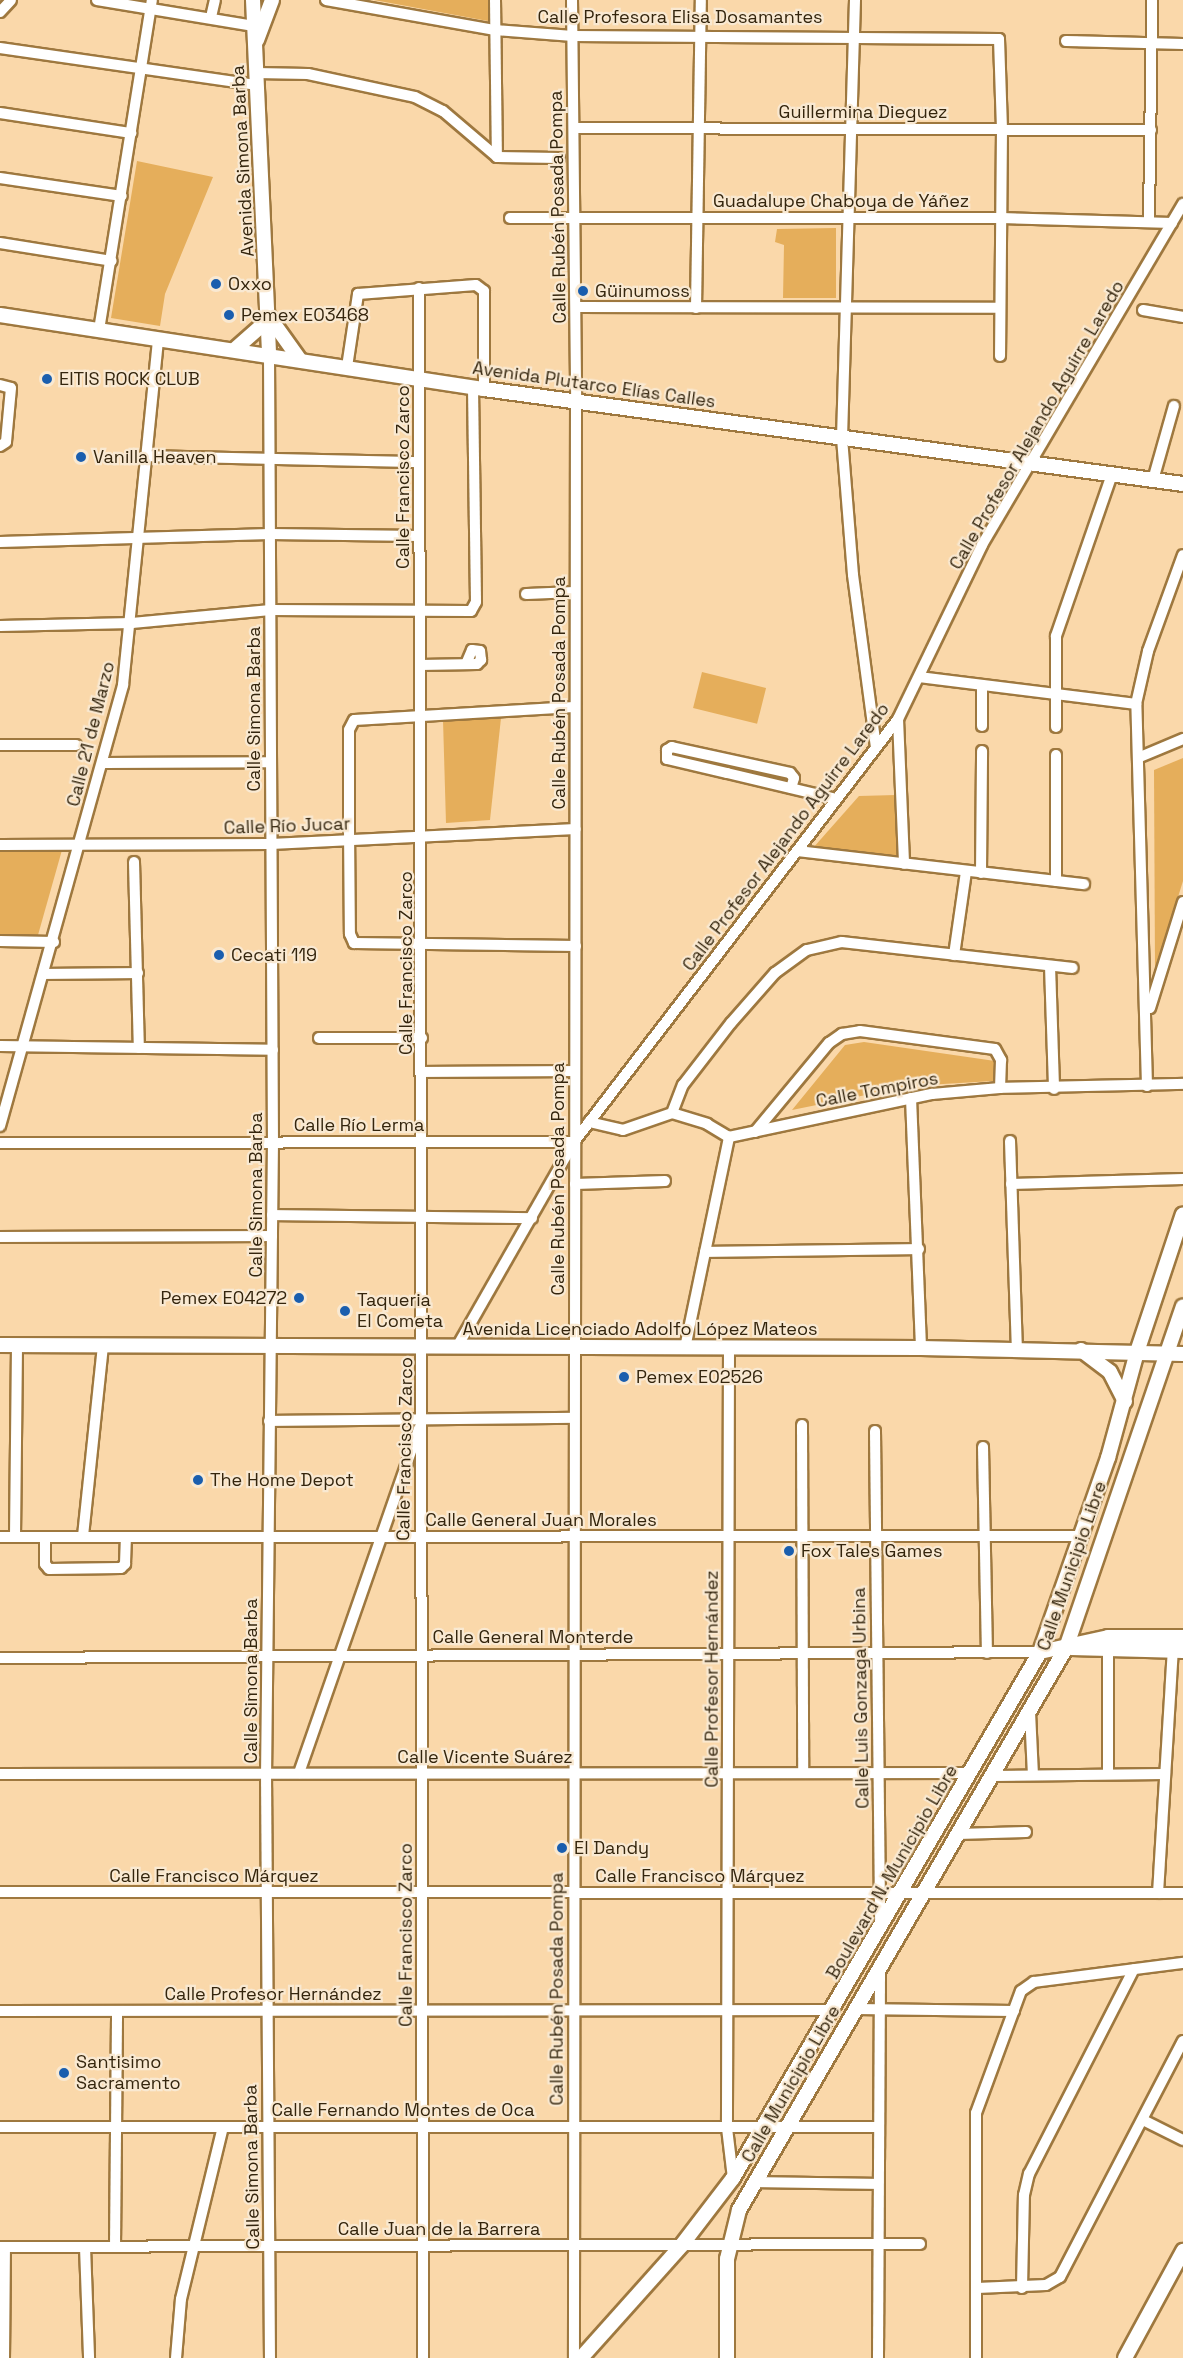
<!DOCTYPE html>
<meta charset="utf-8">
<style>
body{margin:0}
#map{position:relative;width:1183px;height:2358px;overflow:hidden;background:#fad8aa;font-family:"Space Grotesk",sans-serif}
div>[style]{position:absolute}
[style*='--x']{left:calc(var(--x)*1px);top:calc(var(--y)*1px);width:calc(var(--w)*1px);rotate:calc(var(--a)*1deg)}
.green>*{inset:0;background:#e5ae5b;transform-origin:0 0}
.roads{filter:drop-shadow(2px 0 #9e783f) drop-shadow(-2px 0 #9e783f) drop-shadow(0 2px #9e783f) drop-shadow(0 -2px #9e783f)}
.minor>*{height:10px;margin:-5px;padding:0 5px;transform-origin:5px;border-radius:5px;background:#fff}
.major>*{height:14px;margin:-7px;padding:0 7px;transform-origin:7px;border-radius:7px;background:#fff}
.dots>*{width:16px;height:16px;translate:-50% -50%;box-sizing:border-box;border:3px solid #f9e9d2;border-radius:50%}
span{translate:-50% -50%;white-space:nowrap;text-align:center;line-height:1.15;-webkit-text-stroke:4.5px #f9e9d2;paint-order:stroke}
.street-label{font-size:18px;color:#34250d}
.poi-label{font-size:18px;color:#34250d}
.left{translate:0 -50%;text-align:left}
.right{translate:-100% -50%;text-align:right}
</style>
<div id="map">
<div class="green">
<div style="clip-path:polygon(374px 0,488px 0,488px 21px)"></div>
<div style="clip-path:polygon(137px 161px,213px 177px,165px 294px,160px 326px,111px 318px)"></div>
<div style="clip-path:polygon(836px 228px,836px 298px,783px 298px,784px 245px,775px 242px,777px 229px)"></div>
<div style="left:702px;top:672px;width:66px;height:37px;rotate:14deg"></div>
<div style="clip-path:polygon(501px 718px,490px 820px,446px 823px,443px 720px)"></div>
<div style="clip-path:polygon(1183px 758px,1183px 881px,1155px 970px,1154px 770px)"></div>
<div style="clip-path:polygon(896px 795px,899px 859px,813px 848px,859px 796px)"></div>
<div style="clip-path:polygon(0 849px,62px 850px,38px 935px,0 936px)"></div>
<div style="clip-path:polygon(864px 1042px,995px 1061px,993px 1081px,910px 1086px,792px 1110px,845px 1045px)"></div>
</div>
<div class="roads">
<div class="minor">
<div style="--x:97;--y:0;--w:159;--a:9.4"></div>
<div style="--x:326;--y:0;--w:172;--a:10.1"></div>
<div style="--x:495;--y:30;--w:78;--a:4.4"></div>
<div style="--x:573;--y:36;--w:426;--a:0.4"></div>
<div style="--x:999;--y:39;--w:90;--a:88.1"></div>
<div style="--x:1002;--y:129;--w:227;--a:90.5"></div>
<div style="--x:495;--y:0;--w:157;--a:89.3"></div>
<div style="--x:572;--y:0;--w:401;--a:89.4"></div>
<div style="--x:576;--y:401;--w:1957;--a:90.06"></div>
<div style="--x:855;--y:0;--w:438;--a:91.7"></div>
<div style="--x:842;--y:438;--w:137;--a:85.4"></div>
<div style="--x:853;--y:575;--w:174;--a:82.4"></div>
<div style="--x:0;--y:12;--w:16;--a:-47"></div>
<div style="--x:211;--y:17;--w:17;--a:-77"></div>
<div style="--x:1066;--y:41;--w:117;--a:1.5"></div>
<div style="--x:0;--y:48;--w:260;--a:8.2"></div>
<div style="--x:256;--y:73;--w:52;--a:1.1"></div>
<div style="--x:308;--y:74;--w:109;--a:12.1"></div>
<div style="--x:415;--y:97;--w:31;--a:27"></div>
<div style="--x:443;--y:111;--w:71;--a:40.4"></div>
<div style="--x:497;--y:157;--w:62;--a:0.9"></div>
<div style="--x:0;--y:113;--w:133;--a:8.7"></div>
<div style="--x:574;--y:128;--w:577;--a:0.2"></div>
<div style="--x:0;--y:178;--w:123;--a:8.4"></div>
<div style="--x:510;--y:218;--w:492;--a:0"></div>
<div style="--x:1002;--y:218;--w:170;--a:1.7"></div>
<div style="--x:1149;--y:221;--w:221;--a:-89.2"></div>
<div style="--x:0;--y:243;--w:113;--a:9.1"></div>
<div style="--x:419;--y:288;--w:2070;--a:89.89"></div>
<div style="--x:576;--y:307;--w:424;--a:0.1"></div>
<div style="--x:696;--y:308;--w:308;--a:-89.1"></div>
<div style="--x:1143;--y:310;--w:41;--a:9.9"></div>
<div style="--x:99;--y:330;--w:334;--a:-80.9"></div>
<div style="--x:269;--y:356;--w:785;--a:89.71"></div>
<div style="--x:273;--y:1141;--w:632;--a:90.63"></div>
<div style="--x:266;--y:1773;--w:585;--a:89.61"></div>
<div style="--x:347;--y:367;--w:74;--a:-81.4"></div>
<div style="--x:358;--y:294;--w:118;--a:-4.4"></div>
<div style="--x:476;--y:285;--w:10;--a:37"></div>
<div style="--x:484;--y:291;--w:98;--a:90"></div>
<div style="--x:0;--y:385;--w:11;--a:15"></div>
<div style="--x:11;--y:388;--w:54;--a:95.3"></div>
<div style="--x:6;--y:442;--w:7;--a:146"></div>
<div style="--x:147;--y:456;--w:271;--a:1.3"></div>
<div style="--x:1153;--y:480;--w:77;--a:-74.2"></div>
<div style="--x:0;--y:542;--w:270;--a:-1.7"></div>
<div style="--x:270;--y:534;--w:149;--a:0.8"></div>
<div style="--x:526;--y:594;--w:49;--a:-2.3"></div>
<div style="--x:0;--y:626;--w:132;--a:-1.3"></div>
<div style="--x:132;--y:623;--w:139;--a:-5.4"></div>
<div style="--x:270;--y:610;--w:201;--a:0.3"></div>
<div style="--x:471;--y:611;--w:10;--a:-61"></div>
<div style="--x:476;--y:602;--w:215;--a:-90.8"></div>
<div style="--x:420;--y:665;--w:57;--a:-1"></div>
<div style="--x:477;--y:664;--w:6;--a:-45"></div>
<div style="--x:481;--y:660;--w:9;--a:-96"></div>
<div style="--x:480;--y:651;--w:8;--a:-173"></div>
<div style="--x:472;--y:650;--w:15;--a:113"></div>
<div style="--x:919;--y:677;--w:219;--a:7.1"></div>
<div style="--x:982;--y:685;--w:41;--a:90"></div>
<div style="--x:574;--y:707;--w:220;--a:176.6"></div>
<div style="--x:354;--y:720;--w:11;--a:117"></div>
<div style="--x:349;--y:730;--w:99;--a:90"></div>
<div style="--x:349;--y:829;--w:105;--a:89.5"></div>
<div style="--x:350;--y:934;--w:10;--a:66"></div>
<div style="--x:354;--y:943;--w:222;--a:0.8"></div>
<div style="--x:898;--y:719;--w:145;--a:87.6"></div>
<div style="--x:1056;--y:727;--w:91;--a:-90"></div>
<div style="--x:1056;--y:636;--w:171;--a:-70.9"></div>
<div style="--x:0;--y:745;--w:76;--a:0"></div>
<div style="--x:1140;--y:757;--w:47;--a:-22.7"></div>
<div style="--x:104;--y:763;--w:167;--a:-0.3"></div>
<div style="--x:791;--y:788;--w:10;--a:-73"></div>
<div style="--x:794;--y:778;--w:6;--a:-129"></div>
<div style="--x:790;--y:773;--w:121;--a:-167.6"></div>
<div style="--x:672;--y:747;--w:6;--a:149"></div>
<div style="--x:667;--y:750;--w:9;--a:90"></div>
<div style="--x:667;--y:759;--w:62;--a:13.1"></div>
<div style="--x:727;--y:773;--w:112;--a:13.4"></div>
<div style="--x:0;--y:845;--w:271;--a:-0.2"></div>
<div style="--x:271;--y:844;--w:305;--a:-2.8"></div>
<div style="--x:798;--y:851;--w:288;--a:6.6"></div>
<div style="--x:134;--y:862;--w:186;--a:88.5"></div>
<div style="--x:981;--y:873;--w:122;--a:-89.5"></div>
<div style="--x:1056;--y:881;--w:126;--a:-90"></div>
<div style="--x:0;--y:941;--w:54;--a:1.1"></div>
<div style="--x:954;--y:955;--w:84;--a:-81.8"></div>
<div style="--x:1050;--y:966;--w:123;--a:88.1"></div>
<div style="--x:45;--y:974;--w:93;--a:-0.6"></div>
<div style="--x:1150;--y:1008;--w:111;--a:-72.7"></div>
<div style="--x:319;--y:1038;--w:103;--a:0"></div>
<div style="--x:0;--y:1046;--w:273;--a:0.8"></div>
<div style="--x:422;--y:1072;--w:153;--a:-0.4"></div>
<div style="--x:1147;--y:1086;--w:382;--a:-91.6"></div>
<div style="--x:1136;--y:704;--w:54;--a:-77.2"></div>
<div style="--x:1148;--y:651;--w:102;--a:-70"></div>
<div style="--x:911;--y:1098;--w:250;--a:87.7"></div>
<div style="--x:672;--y:1113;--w:30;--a:-69"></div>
<div style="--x:683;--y:1085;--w:78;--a:-52.3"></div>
<div style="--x:731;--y:1023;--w:67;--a:-48.7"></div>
<div style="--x:775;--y:973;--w:39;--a:-36"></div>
<div style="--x:807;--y:950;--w:36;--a:-13"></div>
<div style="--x:842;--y:942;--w:232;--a:6.4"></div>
<div style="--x:589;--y:1122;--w:35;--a:13"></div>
<div style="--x:623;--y:1130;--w:52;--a:-19.1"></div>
<div style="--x:672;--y:1113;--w:37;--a:17"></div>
<div style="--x:707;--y:1124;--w:26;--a:31"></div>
<div style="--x:729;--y:1137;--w:208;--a:-12"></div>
<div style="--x:932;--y:1094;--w:68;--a:-5"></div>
<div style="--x:1000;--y:1088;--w:183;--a:-1.3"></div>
<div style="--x:0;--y:1126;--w:458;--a:-74.4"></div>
<div style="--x:123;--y:685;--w:348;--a:-84.2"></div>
<div style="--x:755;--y:1132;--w:116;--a:-50.3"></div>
<div style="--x:829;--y:1043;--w:16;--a:-35"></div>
<div style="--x:842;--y:1034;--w:18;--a:-9"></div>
<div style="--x:860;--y:1031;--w:136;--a:7.6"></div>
<div style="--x:995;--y:1049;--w:13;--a:61"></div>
<div style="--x:1001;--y:1060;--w:28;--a:92"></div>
<div style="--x:1010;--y:1141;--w:208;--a:88.1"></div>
<div style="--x:0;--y:1143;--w:574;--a:-0.1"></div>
<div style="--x:575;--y:1184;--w:90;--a:-1.9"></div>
<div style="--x:1011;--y:1184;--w:172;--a:-1.7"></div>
<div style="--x:272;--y:1215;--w:260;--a:0.7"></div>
<div style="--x:0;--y:1237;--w:272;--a:-0.2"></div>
<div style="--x:705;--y:1252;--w:214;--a:-0.8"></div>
<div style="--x:457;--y:1347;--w:236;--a:-60.3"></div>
<div style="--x:574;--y:1142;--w:533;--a:-52.55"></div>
<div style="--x:898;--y:719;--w:193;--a:-64.2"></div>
<div style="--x:982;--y:545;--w:396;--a:-59.5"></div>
<div style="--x:685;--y:1348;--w:216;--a:-78.2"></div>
<div style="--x:729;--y:1348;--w:780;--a:90.15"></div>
<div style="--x:727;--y:2128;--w:50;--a:83.2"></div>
<div style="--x:269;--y:1421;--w:305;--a:-0.6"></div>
<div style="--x:802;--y:1425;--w:348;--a:89.8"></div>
<div style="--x:875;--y:1431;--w:495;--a:89.4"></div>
<div style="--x:983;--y:1447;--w:206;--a:88.9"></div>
<div style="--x:83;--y:1536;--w:192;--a:-84"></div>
<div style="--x:0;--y:1537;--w:1082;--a:-0.05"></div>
<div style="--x:15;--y:1537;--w:192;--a:-89.4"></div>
<div style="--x:45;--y:1537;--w:27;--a:90"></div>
<div style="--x:45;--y:1564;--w:6;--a:51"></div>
<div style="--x:49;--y:1569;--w:72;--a:-0.8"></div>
<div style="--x:121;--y:1568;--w:6;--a:-45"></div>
<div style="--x:125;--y:1564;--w:27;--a:-88"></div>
<div style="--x:1108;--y:1642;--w:132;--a:90"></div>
<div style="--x:0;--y:1658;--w:1040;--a:-0.33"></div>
<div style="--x:1030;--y:1712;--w:63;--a:87.3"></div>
<div style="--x:299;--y:1773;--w:365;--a:-70.8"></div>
<div style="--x:0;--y:1774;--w:970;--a:-0.06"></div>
<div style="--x:994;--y:1776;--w:171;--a:-0.7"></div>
<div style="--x:958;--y:1834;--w:68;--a:-1.7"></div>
<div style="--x:0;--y:1892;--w:1183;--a:0.05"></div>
<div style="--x:1158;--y:1893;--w:248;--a:-86.5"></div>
<div style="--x:856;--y:2009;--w:158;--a:0.7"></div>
<div style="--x:0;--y:2011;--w:833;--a:-0.07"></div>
<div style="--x:1143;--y:2120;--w:45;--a:26.6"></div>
<div style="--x:0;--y:2127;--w:878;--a:0"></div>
<div style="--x:755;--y:2182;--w:123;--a:0.9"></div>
<div style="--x:0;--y:2247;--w:920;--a:-0.19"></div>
<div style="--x:85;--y:2247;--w:111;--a:87.9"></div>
<div style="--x:115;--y:2247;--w:236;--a:-89.5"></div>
<div style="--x:977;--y:2288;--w:69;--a:-2.5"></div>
<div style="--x:1046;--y:2285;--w:16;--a:-30"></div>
<div style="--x:1060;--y:2277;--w:266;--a:-62.5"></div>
<div style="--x:1022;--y:2288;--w:93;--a:-88.8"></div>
<div style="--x:1024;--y:2195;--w:22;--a:-77"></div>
<div style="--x:1029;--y:2174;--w:230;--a:-62.9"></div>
<div style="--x:4;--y:2358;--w:111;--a:-89.5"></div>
<div style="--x:176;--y:2358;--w:59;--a:-85.2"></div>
<div style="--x:181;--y:2299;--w:177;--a:-76.3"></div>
<div style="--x:878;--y:2358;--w:391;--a:-89.7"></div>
<div style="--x:976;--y:2358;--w:245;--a:-90"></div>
<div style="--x:976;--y:2113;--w:130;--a:-69.8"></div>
<div style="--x:1021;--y:1991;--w:16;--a:-35"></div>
<div style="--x:1034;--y:1982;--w:150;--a:-7.3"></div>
</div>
<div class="major">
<div style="--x:253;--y:0;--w:356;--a:87.4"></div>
<div style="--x:257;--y:40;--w:43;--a:-69.4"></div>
<div style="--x:0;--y:315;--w:490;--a:8.7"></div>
<div style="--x:484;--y:389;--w:705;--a:7.74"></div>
<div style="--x:270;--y:318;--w:52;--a:54.5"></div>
<div style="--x:234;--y:350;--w:45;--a:-41.4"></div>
<div style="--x:0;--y:1345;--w:921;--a:0.19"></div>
<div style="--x:921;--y:1348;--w:262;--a:1.3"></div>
<div style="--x:1081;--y:1350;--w:36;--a:37"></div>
<div style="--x:1110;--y:1372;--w:33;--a:63"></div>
<div style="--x:1071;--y:1648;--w:112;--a:1.5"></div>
<div style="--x:1040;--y:1652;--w:70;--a:-12.4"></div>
<div style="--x:1108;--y:1637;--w:75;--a:0"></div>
<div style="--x:581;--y:2358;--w:150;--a:-48.2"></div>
<div style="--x:681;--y:2246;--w:86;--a:-52.6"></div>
<div style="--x:733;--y:2178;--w:609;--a:-59.73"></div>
<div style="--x:1040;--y:1652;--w:206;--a:-70.7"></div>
<div style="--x:1108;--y:1458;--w:110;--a:-74.7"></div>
<div style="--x:1137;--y:1352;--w:145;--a:-71.6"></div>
<div style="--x:727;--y:2358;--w:99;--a:-90"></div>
<div style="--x:727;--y:2259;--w:50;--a:-76.2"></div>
<div style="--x:739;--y:2210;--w:650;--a:-59.81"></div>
<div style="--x:1066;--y:1648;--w:361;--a:-71.1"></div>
<div style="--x:1125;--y:2358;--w:122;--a:-61.5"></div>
</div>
</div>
<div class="dots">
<div style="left:216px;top:284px;background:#1a5eae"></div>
<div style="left:583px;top:291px;background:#1a5eae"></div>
<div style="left:229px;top:315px;background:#1a5eae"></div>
<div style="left:47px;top:379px;background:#1a5eae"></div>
<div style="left:81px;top:457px;background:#1a5eae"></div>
<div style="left:219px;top:955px;background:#1a5eae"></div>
<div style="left:299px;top:1298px;background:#1a5eae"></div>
<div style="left:345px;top:1311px;background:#1a5eae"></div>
<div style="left:624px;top:1377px;background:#1a5eae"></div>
<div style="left:198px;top:1480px;background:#1a5eae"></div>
<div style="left:789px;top:1551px;background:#1a5eae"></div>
<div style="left:562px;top:1848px;background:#1a5eae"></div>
<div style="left:64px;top:2073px;background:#1a5eae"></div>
</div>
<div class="street-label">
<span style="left:680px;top:17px">Calle Profesora Elisa Dosamantes</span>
<span style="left:863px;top:112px">Guillermina Dieguez</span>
<span style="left:243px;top:161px;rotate:-93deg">Avenida Simona Barba</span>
<span style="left:841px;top:201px">Guadalupe Chaboya de Yáñez</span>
<span style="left:558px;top:207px;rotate:-91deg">Calle Rubén Posada Pompa</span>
<span style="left:594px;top:385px;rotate:8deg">Avenida Plutarco Elías Calles</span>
<span style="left:1037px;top:425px;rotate:-60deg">Calle Profesor Alejando Aguirre Laredo</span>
<span style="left:403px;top:477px;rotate:-90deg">Calle Francisco Zarco</span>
<span style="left:559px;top:693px;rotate:-90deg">Calle Rubén Posada Pompa</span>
<span style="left:254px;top:709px;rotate:-90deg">Calle Simona Barba</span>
<span style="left:91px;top:734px;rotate:-76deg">Calle 21 de Marzo</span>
<span style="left:287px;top:826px;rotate:-2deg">Calle Río Jucar</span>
<span style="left:786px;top:837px;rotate:-53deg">Calle Profesor Alejando Aguirre Laredo</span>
<span style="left:406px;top:963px;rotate:-90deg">Calle Francisco Zarco</span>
<span style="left:877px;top:1090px;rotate:-11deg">Calle Tompiros</span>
<span style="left:359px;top:1125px">Calle Río Lerma</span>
<span style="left:558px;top:1179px;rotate:-90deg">Calle Rubén Posada Pompa</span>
<span style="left:256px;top:1195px;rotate:-90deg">Calle Simona Barba</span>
<span style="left:640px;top:1329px">Avenida Licenciado Adolfo López Mateos</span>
<span style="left:405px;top:1449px;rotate:-89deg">Calle Francisco Zarco</span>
<span style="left:541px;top:1520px">Calle General Juan Morales</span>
<span style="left:1072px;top:1566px;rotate:-71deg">Calle Municipio Libre</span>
<span style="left:533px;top:1637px">Calle General Monterde</span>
<span style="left:712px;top:1679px;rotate:-90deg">Calle Profesor Hernández</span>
<span style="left:251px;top:1681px;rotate:-90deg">Calle Simona Barba</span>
<span style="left:861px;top:1698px;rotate:-91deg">Calle Luis Gonzaga Urbina</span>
<span style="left:485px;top:1757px">Calle Vicente Suárez</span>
<span style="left:892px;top:1872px;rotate:-60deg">Boulevard N. Municipio Libre</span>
<span style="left:214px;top:1876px">Calle Francisco Márquez</span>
<span style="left:700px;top:1876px">Calle Francisco Márquez</span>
<span style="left:406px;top:1935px;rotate:-90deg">Calle Francisco Zarco</span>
<span style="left:557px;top:1989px;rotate:-90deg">Calle Rubén Posada Pompa</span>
<span style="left:273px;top:1994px">Calle Profesor Hernández</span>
<span style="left:791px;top:2084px;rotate:-60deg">Calle Municipio Libre</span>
<span style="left:403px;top:2110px">Calle Fernando Montes de Oca</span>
<span style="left:252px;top:2167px;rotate:-91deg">Calle Simona Barba</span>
<span style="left:439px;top:2229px">Calle Juan de la Barrera</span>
</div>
<div class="poi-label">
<span class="left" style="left:228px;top:284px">Oxxo</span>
<span class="left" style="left:595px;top:291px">Güinumoss</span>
<span class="left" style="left:241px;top:315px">Pemex E03468</span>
<span class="left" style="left:59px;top:379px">EITIS ROCK CLUB</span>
<span class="left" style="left:93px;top:457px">Vanilla Heaven</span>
<span class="left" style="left:231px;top:955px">Cecati 119</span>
<span class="right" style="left:287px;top:1298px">Pemex E04272</span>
<span class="left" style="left:357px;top:1311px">Taqueria<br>El Cometa</span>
<span class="left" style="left:636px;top:1377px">Pemex E02526</span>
<span class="left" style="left:210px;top:1480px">The Home Depot</span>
<span class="left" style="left:801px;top:1551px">Fox Tales Games</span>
<span class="left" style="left:574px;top:1848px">El Dandy</span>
<span class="left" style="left:76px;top:2073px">Santisimo<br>Sacramento</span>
</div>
</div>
